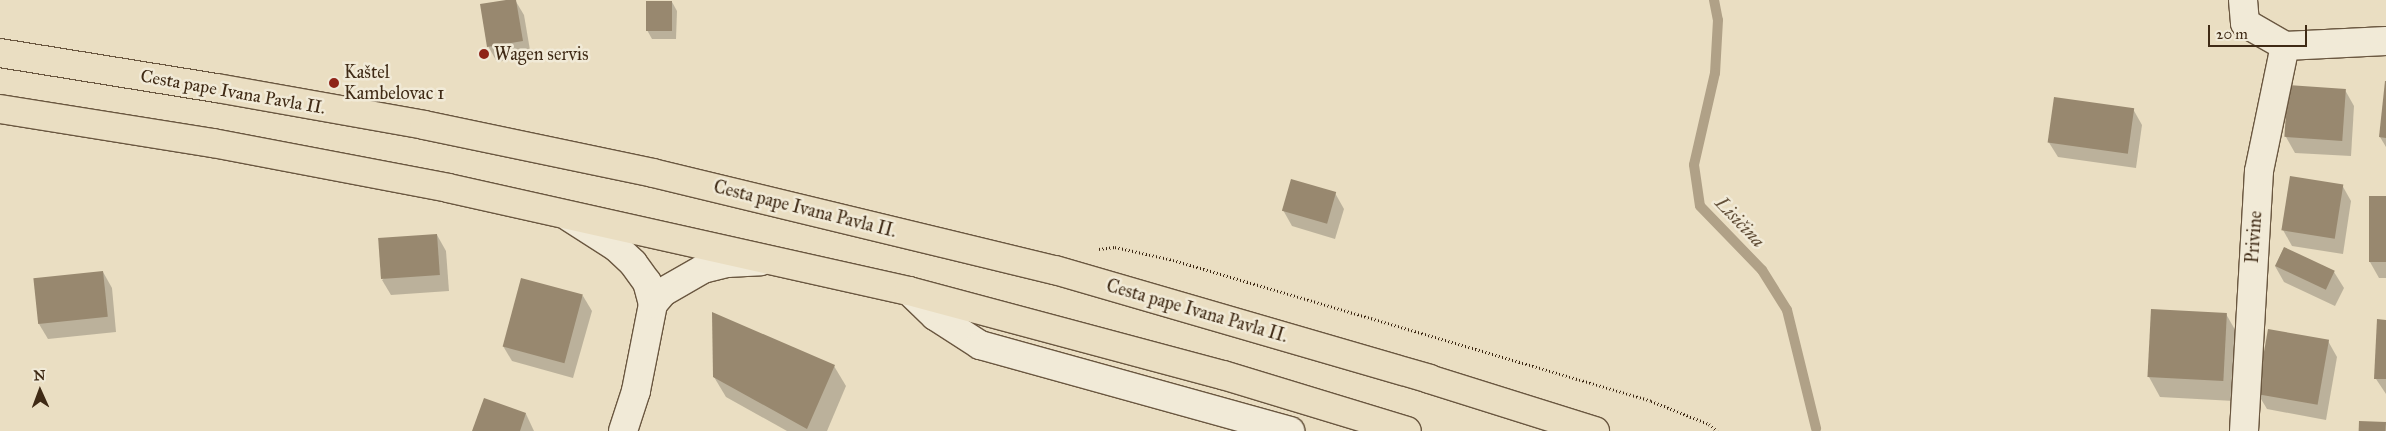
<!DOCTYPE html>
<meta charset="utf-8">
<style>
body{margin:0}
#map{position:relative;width:2386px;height:431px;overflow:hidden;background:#eadec2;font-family:"IM FELL Great Primer",serif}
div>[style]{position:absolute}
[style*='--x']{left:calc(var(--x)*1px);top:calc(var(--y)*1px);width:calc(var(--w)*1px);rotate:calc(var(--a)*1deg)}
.shadow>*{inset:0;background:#0003}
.stream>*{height:10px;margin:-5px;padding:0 5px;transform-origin:5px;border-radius:5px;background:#b0a187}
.building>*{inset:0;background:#98886f;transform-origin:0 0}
.path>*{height:3px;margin-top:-1.5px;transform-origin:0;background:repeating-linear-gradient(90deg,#3f2a15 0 1px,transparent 0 3.5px)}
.roads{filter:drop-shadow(1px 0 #6a5740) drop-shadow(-1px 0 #6a5740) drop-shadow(0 1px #6a5740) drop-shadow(0 -1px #6a5740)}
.minor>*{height:28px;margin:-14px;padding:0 14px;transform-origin:14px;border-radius:14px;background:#f1ead7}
.major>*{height:28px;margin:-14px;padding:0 14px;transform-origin:14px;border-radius:14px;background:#eadec2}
.dots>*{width:14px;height:14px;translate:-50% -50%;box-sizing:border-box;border:2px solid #f1ead7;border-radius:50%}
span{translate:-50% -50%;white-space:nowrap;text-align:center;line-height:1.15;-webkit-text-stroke:5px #f1ead7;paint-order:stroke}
.poi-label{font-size:18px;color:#3f2a15}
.left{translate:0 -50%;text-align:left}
.street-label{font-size:18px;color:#3f2a15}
.water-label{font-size:19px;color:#614e37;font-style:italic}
.north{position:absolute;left:15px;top:366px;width:50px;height:50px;-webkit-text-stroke:4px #f1ead7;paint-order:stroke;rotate:358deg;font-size:14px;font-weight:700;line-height:20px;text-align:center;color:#3f2a15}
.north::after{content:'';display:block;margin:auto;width:18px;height:22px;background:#3f2a15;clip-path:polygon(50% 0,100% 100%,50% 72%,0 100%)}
.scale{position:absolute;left:2208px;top:25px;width:99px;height:22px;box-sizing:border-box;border:2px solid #3f2a15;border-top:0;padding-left:6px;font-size:15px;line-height:18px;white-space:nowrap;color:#3f2a15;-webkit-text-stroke:4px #f1ead7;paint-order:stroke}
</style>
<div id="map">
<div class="shadow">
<div style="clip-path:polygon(513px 0,515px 0,524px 15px,531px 56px,497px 62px,488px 46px)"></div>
<div style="clip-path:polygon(672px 2px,677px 11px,676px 39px,652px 39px,647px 30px)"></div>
<div style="clip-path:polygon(2386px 81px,2386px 147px,2380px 137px)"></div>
<div style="clip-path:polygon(2345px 90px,2354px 106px,2351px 156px,2295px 153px,2286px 137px)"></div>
<div style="clip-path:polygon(2133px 109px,2142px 125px,2136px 168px,2058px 157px,2048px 141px)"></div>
<div style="clip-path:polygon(2342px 185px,2351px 201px,2343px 254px,2292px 246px,2283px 230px)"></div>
<div style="clip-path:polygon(1335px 193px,1344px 209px,1335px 239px,1292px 226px,1283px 210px)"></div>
<div style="clip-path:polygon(2386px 198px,2386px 278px,2379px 278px,2370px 262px)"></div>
<div style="clip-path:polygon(437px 235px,446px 251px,449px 291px,391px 295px,382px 280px)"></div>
<div style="clip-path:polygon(2284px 248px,2334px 272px,2344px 288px,2335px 306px,2284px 282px,2275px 266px)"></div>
<div style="clip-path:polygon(103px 272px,112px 288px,116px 332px,48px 339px,39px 324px)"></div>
<div style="clip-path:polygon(583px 296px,592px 311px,573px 378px,512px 361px,503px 346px)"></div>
<div style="clip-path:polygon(2226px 314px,2238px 335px,2234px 401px,2160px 397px,2149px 377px)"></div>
<div style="clip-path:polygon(2386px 321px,2386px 394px,2376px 379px)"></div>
<div style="clip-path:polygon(2328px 341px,2337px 357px,2326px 420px,2267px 409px,2258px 394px)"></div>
<div style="clip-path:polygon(834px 366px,846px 386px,827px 431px,787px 431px,726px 397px,714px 377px)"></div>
<div style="clip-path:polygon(526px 414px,534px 431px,473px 431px)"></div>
</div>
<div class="stream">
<div style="--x:1714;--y:0;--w:20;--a:79"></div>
<div style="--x:1718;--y:20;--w:53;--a:93.2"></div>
<div style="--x:1715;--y:73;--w:94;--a:102.9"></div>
<div style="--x:1694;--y:165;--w:41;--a:81.7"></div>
<div style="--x:1700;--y:206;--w:89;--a:45.9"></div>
<div style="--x:1762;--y:270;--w:47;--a:58"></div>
<div style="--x:1787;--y:310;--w:122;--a:76.2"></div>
</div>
<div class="building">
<div style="clip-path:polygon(506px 0,516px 0,523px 41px,487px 47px,480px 4px)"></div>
<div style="left:646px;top:1px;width:26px;height:30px"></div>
<div style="clip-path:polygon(2385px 81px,2386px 81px,2386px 138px,2379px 137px)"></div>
<div style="left:2288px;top:85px;width:58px;height:52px;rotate:4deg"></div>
<div style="left:2054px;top:97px;width:81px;height:46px;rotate:8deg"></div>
<div style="left:2290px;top:176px;width:54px;height:55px;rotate:9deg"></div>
<div style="left:1291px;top:179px;width:47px;height:33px;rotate:16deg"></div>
<div style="left:2386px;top:196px;width:66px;height:17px;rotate:90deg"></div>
<div style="left:437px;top:234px;width:41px;height:59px;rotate:86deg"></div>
<div style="left:2284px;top:247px;width:56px;height:21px;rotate:25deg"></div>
<div style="left:103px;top:271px;width:46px;height:70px;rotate:84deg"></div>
<div style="left:521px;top:278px;width:64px;height:71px;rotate:15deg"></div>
<div style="left:2151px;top:309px;width:76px;height:68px;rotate:3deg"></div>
<div style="clip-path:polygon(712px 312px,835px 365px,807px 429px,713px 377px)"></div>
<div style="clip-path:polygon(2377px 319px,2386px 320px,2386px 379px,2374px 379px)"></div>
<div style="left:2268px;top:329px;width:62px;height:66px;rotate:10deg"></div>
<div style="clip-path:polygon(484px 398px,526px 413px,520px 431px,472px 431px)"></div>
<div style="left:2359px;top:421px;width:27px;height:10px;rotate:2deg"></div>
</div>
<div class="path">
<div style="--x:1099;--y:249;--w:16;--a:-7"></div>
<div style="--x:1115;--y:247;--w:59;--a:12.6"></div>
<div style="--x:1173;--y:260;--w:498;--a:16.4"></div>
<div style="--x:1651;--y:401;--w:62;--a:21.6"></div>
<div style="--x:1709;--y:424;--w:11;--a:41"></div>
</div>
<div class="roads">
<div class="minor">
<div style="--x:2243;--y:0;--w:23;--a:85"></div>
<div style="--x:2245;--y:23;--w:46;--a:29.9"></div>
<div style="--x:2285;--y:46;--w:101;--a:-2.8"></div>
<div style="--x:569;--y:217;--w:56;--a:32.6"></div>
<div style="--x:616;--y:247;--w:23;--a:43"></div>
<div style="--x:633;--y:263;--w:24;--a:54"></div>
<div style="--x:647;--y:282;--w:23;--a:75"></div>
<div style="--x:653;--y:304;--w:89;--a:101.1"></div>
<div style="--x:636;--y:391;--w:42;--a:108"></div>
<div style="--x:909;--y:291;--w:36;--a:44"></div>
<div style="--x:935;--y:316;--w:54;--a:32.8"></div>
<div style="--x:980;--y:345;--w:322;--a:15.5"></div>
<div style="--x:653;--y:304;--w:16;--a:-50"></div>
<div style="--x:663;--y:292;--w:46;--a:-29.9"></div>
<div style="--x:703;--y:269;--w:25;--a:-14"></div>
<div style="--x:727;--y:263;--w:34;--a:-3"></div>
<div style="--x:2244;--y:431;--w:260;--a:-86.7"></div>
<div style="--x:2259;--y:171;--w:128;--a:-78.3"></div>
</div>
<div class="major">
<div style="--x:0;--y:53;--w:220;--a:9.2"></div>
<div style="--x:217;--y:88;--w:210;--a:10.1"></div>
<div style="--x:424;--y:125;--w:234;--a:11.8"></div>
<div style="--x:653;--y:173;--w:414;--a:13.6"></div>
<div style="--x:1055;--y:270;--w:390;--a:16.2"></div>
<div style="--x:1429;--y:379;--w:174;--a:17.4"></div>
<div style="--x:0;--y:109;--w:216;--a:9.1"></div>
<div style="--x:213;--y:143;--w:239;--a:10.8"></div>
<div style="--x:448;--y:188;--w:472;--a:12.6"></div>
<div style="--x:909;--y:291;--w:325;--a:15"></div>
<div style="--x:1223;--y:375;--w:192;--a:16.9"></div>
</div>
</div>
<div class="dots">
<div style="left:484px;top:54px;background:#8f2418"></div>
<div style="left:334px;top:83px;background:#8f2418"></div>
</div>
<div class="poi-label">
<span class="left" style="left:494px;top:54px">Wagen servis</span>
<span class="left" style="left:344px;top:83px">Kaštel<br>Kambelovac 1</span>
</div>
<div class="street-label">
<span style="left:233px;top:92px;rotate:10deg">Cesta pape Ivana Pavla II.</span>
<span style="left:805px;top:209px;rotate:14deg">Cesta pape Ivana Pavla II.</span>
<span style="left:2254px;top:237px;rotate:-86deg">Privine</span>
<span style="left:1197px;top:311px;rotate:16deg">Cesta pape Ivana Pavla II.</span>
</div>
<div class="water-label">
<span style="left:1740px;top:222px;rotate:46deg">Lisičina</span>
</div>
<div class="north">N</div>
<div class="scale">20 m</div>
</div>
